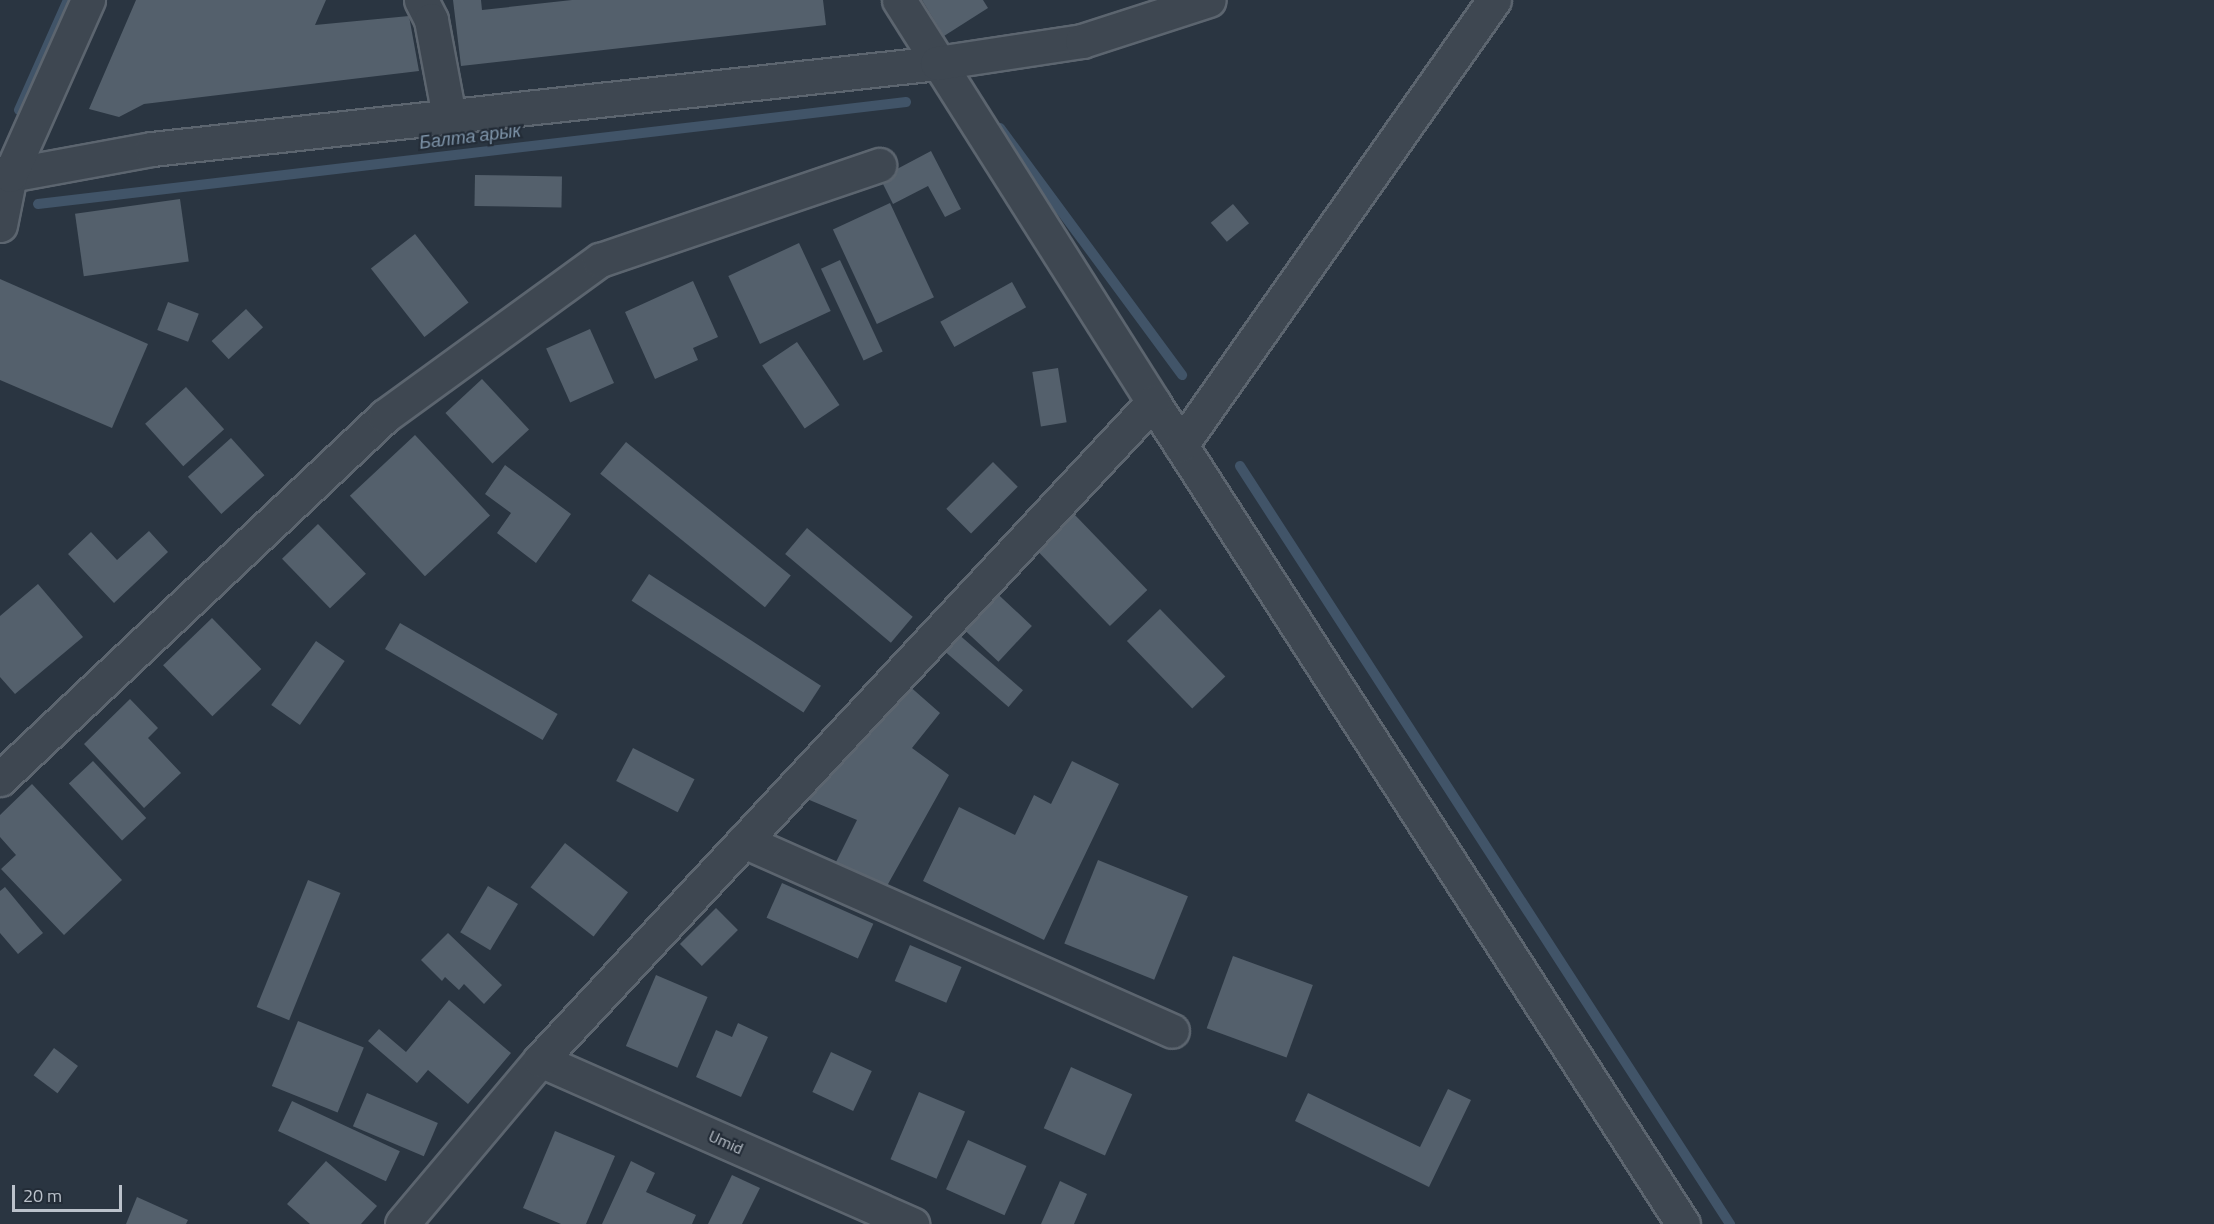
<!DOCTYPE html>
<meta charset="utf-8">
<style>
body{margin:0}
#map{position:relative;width:2214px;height:1224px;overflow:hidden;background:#2a3541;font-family:"Titillium Web",sans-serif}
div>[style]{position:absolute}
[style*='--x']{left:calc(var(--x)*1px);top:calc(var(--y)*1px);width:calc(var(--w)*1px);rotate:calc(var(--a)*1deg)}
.stream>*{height:10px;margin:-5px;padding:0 5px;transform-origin:5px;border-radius:5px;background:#415468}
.building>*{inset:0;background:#54606c;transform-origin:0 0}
.roads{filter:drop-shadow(2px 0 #5c656f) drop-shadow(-2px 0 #5c656f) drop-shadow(0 2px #5c656f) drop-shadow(0 -2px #5c656f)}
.minor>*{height:33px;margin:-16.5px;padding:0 16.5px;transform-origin:16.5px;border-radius:16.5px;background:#3e4751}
span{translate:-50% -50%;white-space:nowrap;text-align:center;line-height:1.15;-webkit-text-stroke:4.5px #232c37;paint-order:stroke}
.street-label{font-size:16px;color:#bbc2cb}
.water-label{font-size:18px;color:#7f95aa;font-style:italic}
.scale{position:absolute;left:12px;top:1185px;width:110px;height:27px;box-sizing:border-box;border:3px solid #bbc2cb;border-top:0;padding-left:8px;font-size:18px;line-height:21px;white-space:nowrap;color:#bbc2cb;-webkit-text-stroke:4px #232c37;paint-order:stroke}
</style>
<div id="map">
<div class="stream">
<div style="--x:19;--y:110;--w:120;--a:-66"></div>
<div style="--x:1000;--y:128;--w:307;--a:53.6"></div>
<div style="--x:38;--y:204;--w:874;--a:-6.7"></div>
<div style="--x:1240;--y:466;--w:903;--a:57.12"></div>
</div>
<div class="building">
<div style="clip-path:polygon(136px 0,326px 0,315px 25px,409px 16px,419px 71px,144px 104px,119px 117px,89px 109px)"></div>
<div style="clip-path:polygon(453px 0,481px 0,482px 10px,572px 0,823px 0,826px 25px,461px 66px)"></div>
<div style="clip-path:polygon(922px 0,983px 0,988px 8px,944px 36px)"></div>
<div style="clip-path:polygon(931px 151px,961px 209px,945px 217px,928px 186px,893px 204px,880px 178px)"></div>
<div style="left:475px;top:175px;width:87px;height:31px;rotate:1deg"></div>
<div style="left:180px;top:199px;width:63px;height:106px;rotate:82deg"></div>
<div style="left:890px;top:203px;width:104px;height:63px;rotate:65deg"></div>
<div style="left:1233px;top:204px;width:25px;height:29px;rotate:50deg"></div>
<div style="left:415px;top:234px;width:87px;height:56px;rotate:52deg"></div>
<div style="left:799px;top:243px;width:75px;height:78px;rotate:65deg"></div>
<div style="left:840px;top:260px;width:101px;height:21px;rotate:65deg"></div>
<div style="clip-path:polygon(0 279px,148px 344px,112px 428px,0 380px)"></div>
<div style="clip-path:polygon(693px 281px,718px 337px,693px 348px,698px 360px,655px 379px,625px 312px)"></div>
<div style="left:1012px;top:282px;width:29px;height:82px;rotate:61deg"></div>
<div style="left:168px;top:302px;width:33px;height:30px;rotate:21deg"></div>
<div style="left:246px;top:309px;width:25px;height:47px;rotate:47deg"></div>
<div style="left:590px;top:329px;width:59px;height:48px;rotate:66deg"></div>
<div style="left:797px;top:342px;width:76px;height:42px;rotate:56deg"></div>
<div style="left:1058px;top:368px;width:55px;height:26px;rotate:81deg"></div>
<div style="left:482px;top:379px;width:69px;height:50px;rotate:47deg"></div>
<div style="left:186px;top:387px;width:57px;height:55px;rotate:48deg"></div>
<div style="left:415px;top:435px;width:110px;height:89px;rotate:47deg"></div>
<div style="left:231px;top:438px;width:50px;height:58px;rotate:48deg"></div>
<div style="left:626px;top:442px;width:212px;height:41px;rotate:39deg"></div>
<div style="left:993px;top:462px;width:35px;height:66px;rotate:45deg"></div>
<div style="clip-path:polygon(505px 465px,571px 514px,536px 563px,497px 533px,511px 513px,485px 494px)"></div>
<div style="left:1073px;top:513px;width:107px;height:52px;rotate:46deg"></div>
<div style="left:318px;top:524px;width:69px;height:50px;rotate:46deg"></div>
<div style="left:807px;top:528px;width:138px;height:34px;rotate:40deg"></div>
<div style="clip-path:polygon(149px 531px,168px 552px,114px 603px,68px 554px,91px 532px,117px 560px)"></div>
<div style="left:649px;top:574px;width:205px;height:32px;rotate:33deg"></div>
<div style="clip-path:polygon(38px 584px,83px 637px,15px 694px,0 677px,0 616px)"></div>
<div style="left:988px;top:585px;width:60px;height:49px;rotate:43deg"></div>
<div style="left:1160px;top:609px;width:94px;height:46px;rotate:46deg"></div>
<div style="left:212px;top:618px;width:71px;height:68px;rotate:46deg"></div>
<div style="left:400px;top:623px;width:182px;height:30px;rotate:30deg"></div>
<div style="left:949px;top:626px;width:98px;height:22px;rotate:41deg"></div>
<div style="left:316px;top:641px;width:35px;height:78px;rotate:35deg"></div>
<div style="clip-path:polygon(907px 684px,940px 713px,912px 748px,949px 775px,883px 893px,834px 866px,857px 820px,800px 796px)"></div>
<div style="clip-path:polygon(130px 699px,158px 728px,148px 738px,181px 773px,144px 808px,84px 744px)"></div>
<div style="left:633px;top:748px;width:69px;height:37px;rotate:27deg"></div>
<div style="left:93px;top:761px;width:78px;height:33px;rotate:47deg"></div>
<div style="clip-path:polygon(1072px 761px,1119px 784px,1044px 940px,923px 881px,959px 807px,1015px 835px,1034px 795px,1051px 804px)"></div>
<div style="clip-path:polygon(32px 784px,122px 880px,64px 935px,1px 869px,16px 855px,0 837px,0 815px)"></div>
<div style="left:565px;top:843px;width:80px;height:56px;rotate:38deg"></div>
<div style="left:1098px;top:860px;width:97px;height:90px;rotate:22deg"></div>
<div style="left:308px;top:880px;width:35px;height:137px;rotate:22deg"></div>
<div style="left:782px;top:883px;width:100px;height:38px;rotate:24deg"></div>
<div style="left:488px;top:886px;width:35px;height:54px;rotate:31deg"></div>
<div style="clip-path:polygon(5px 887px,43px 933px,18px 954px,0 933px,0 891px)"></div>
<div style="left:716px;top:908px;width:31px;height:51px;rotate:45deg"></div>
<div style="clip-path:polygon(448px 933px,502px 985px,484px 1004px,464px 984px,459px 990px,445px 977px,442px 981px,421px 960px)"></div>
<div style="left:910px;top:945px;width:56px;height:39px;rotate:23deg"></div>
<div style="left:1233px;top:956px;width:85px;height:77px;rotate:20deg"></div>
<div style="left:656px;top:975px;width:56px;height:77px;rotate:23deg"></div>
<div style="clip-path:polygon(449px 1000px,511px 1053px,468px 1104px,428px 1070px,417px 1083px,368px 1041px,379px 1029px,406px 1052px)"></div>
<div style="left:298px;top:1021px;width:71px;height:70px;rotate:22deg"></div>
<div style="clip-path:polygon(738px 1023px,768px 1037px,741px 1097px,696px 1077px,716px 1030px,732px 1037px)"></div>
<div style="left:54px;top:1048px;width:30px;height:34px;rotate:37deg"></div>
<div style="left:831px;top:1052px;width:45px;height:44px;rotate:25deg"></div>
<div style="left:1071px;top:1067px;width:67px;height:67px;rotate:24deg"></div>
<div style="clip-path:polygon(1448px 1089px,1471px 1100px,1429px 1187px,1295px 1121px,1308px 1093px,1420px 1147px)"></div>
<div style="left:919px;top:1092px;width:50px;height:73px;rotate:23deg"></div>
<div style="left:367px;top:1093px;width:77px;height:36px;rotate:23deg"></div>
<div style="left:292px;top:1101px;width:119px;height:33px;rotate:25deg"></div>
<div style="clip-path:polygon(555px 1131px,615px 1156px,586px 1224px,561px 1224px,523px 1208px)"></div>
<div style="left:968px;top:1140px;width:64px;height:54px;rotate:24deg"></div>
<div style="clip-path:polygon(326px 1161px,377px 1206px,361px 1224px,310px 1224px,287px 1204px)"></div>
<div style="clip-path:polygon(631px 1161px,655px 1173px,646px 1192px,696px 1215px,692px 1224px,602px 1224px)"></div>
<div style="clip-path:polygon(732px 1175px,760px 1188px,742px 1224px,708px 1224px)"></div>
<div style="clip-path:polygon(1060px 1181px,1087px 1194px,1074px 1224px,1041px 1224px)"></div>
<div style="clip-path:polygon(137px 1197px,188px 1220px,186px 1224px,126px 1224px)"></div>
</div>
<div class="roads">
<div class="minor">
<div style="--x:421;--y:0;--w:22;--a:63"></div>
<div style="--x:431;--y:20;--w:98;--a:79.4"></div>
<div style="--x:899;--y:0;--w:476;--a:57.7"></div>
<div style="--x:1153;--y:402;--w:978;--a:57.19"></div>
<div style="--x:0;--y:173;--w:10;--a:11"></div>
<div style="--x:10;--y:175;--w:144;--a:-10.4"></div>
<div style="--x:152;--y:149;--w:790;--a:-6.25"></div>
<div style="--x:937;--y:63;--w:147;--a:-8.6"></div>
<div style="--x:1082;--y:41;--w:133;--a:-17.9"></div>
<div style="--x:0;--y:225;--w:51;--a:-78.7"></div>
<div style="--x:10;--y:175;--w:192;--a:-66"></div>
<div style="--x:1181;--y:445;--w:544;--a:-54.88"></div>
<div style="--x:0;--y:779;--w:529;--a:-43.32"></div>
<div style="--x:385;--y:416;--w:266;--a:-36"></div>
<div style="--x:600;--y:260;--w:295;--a:-18.8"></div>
<div style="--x:744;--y:841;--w:468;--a:23.9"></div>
<div style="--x:540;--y:1060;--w:407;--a:23.8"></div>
<div style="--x:402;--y:1224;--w:214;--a:-49.9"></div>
<div style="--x:540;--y:1060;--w:899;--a:-47.03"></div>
</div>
</div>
<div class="street-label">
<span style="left:726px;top:1142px;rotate:24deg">Umid</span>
</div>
<div class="water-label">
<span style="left:470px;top:137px;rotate:-7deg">Балта арык</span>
</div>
<div class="scale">20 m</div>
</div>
